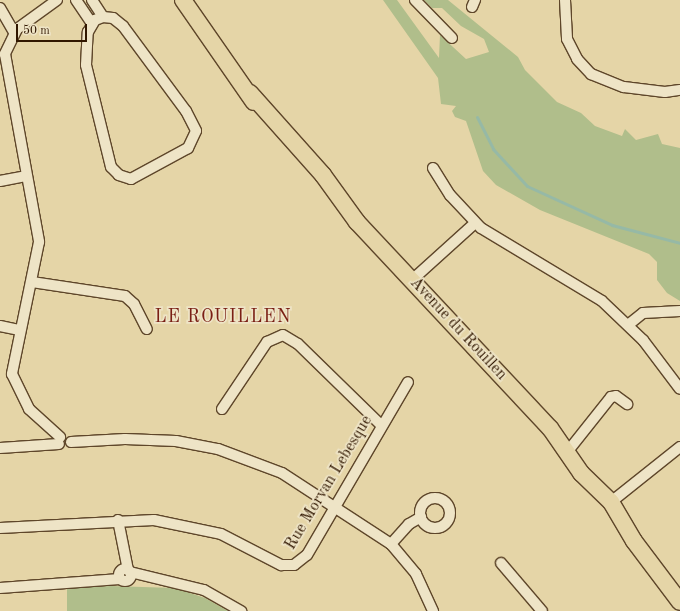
<!DOCTYPE html>
<style>
body{margin:0}
#map{position:relative;width:680px;height:611px;overflow:hidden;background:#e5d5a7;font-family:"Old Standard TT",serif}
div>[style]{position:absolute}
[style*='--x']{left:calc(var(--x)*1px);top:calc(var(--y)*1px);width:calc(var(--w)*1px);rotate:calc(var(--a)*1deg)}
.green>*{inset:0;background:#b0be8b}
.stream>*{height:3px;margin:-1.5px;padding:0 1.5px;transform-origin:1.5px;border-radius:1.5px;background:#96b9a6}
.roads{filter:drop-shadow(1px 0 #5e462a) drop-shadow(-1px 0 #5e462a) drop-shadow(0 1px #5e462a) drop-shadow(0 -1px #5e462a)}
.minor>*{height:10px;margin:-5px;padding:0 5px;transform-origin:5px;border-radius:5px;background:#eee4c6}
.minor>.ring{margin:-5px;padding:0;box-sizing:content-box;background:none;border:10px solid #eee4c6;border-radius:50%}
.primary>*{height:16px;margin:-8px;padding:0 8px;transform-origin:8px;border-radius:8px;background:#e5d5a7}
span{translate:-50% -50%;white-space:nowrap;text-align:center;line-height:1.15;-webkit-text-stroke:3.5px #eee4c6;paint-order:stroke}
.street-label{font-size:16px;color:#311700}
.quarter-label{font-size:18px;color:#7a1f14;letter-spacing:1px}
.scale{position:absolute;left:16px;top:24px;width:71px;height:18px;box-sizing:border-box;border:2px solid #311700;border-top:0;padding-left:5px;font-size:12px;line-height:14px;white-space:nowrap;color:#311700;-webkit-text-stroke:3px #eee4c6;paint-order:stroke}
</style>
<div id="map">
<div class="green">
<div style="clip-path:polygon(383px 0,397px 0,439px 58px,440px 35px,466px 59px,489px 52px,484px 39px,461px 26px,442px 8px,432px 8px,424px 0,448px 0,518px 57px,525px 70px,557px 102px,581px 113px,595px 126px,622px 136px,625px 129px,636px 140px,658px 134px,662px 144px,680px 148px,680px 301px,667px 293px,657px 280px,657px 262px,649px 254px,540px 210px,496px 185px,483px 171px,466px 121px,455px 117px,452px 111px,456px 106px,441px 104px,438px 78px)"></div>
<div style="clip-path:polygon(110px 586px,175px 588px,205px 598px,228px 611px,67px 611px,67px 588px)"></div>
</div>
<div class="stream">
<div style="--x:477;--y:117;--w:36;--a:63"></div>
<div style="--x:493;--y:149;--w:50;--a:47.4"></div>
<div style="--x:527;--y:186;--w:94;--a:24.6"></div>
<div style="--x:612;--y:225;--w:70;--a:14.8"></div>
</div>
<div class="roads">
<div class="minor">
<div style="--x:57;--y:0;--w:49;--a:144.1"></div>
<div style="--x:17;--y:29;--w:28;--a:116"></div>
<div style="--x:5;--y:54;--w:191;--a:79.7"></div>
<div style="--x:39;--y:242;--w:135;--a:101.6"></div>
<div style="--x:12;--y:374;--w:39;--a:64"></div>
<div style="--x:29;--y:409;--w:42;--a:42.1"></div>
<div style="--x:76;--y:0;--w:29;--a:56"></div>
<div style="--x:92;--y:0;--w:20;--a:57"></div>
<div style="--x:415;--y:0;--w:53;--a:45.8"></div>
<div style="--x:565;--y:0;--w:39;--a:87"></div>
<div style="--x:567;--y:39;--w:22;--a:63"></div>
<div style="--x:577;--y:59;--w:21;--a:47"></div>
<div style="--x:591;--y:74;--w:35;--a:22"></div>
<div style="--x:624;--y:87;--w:41;--a:7"></div>
<div style="--x:665;--y:92;--w:15;--a:-8"></div>
<div style="--x:472;--y:7;--w:8;--a:-67"></div>
<div style="--x:0;--y:8;--w:28;--a:60"></div>
<div style="--x:103;--y:17;--w:10;--a:6"></div>
<div style="--x:113;--y:18;--w:13;--a:39"></div>
<div style="--x:123;--y:26;--w:106;--a:53.5"></div>
<div style="--x:186;--y:111;--w:22;--a:63"></div>
<div style="--x:196;--y:131;--w:19;--a:115"></div>
<div style="--x:188;--y:148;--w:65;--a:151.5"></div>
<div style="--x:131;--y:179;--w:13;--a:-162"></div>
<div style="--x:119;--y:175;--w:11;--a:-135"></div>
<div style="--x:111;--y:167;--w:105;--a:-103.8"></div>
<div style="--x:86;--y:65;--w:33;--a:-87"></div>
<div style="--x:88;--y:32;--w:14;--a:-60"></div>
<div style="--x:95;--y:20;--w:9;--a:-21"></div>
<div style="--x:433;--y:168;--w:32;--a:58"></div>
<div style="--x:450;--y:195;--w:45;--a:46.8"></div>
<div style="--x:481;--y:228;--w:141;--a:31.1"></div>
<div style="--x:602;--y:301;--w:57;--a:43.6"></div>
<div style="--x:643;--y:340;--w:61;--a:52.9"></div>
<div style="--x:0;--y:181;--w:26;--a:-11"></div>
<div style="--x:412;--y:280;--w:85;--a:-42.1"></div>
<div style="--x:32;--y:282;--w:94;--a:8.6"></div>
<div style="--x:125;--y:296;--w:12;--a:42"></div>
<div style="--x:134;--y:304;--w:28;--a:63"></div>
<div style="--x:628;--y:325;--w:19;--a:-39"></div>
<div style="--x:643;--y:313;--w:37;--a:-3"></div>
<div style="--x:0;--y:326;--w:19;--a:12"></div>
<div style="--x:222;--y:409;--w:81;--a:-56.1"></div>
<div style="--x:267;--y:342;--w:17;--a:-24"></div>
<div style="--x:283;--y:335;--w:17;--a:31"></div>
<div style="--x:298;--y:344;--w:116;--a:44.3"></div>
<div style="--x:71;--y:442;--w:54;--a:-3.2"></div>
<div style="--x:125;--y:439;--w:51;--a:2.2"></div>
<div style="--x:176;--y:441;--w:43;--a:10.8"></div>
<div style="--x:218;--y:449;--w:68;--a:20.6"></div>
<div style="--x:282;--y:473;--w:130;--a:33.1"></div>
<div style="--x:391;--y:544;--w:39;--a:50"></div>
<div style="--x:416;--y:574;--w:41;--a:65.3"></div>
<div style="--x:0;--y:448;--w:59;--a:-3.9"></div>
<div style="--x:568;--y:451;--w:69;--a:-51.5"></div>
<div style="--x:611;--y:397;--w:5;--a:-11"></div>
<div style="--x:616;--y:396;--w:14;--a:36"></div>
<div class="ring" style="left:420px;top:498px;width:20px;height:20px"></div>
<div style="--x:611;--y:502;--w:88;--a:-38.6"></div>
<div style="--x:118;--y:520;--w:51;--a:78.7"></div>
<div style="--x:0;--y:528;--w:154;--a:-3"></div>
<div style="--x:154;--y:520;--w:68;--a:11.8"></div>
<div style="--x:221;--y:534;--w:68;--a:27.3"></div>
<div style="--x:281;--y:565;--w:13;--a:0"></div>
<div style="--x:294;--y:565;--w:16;--a:-38"></div>
<div style="--x:307;--y:555;--w:200;--a:-59.7"></div>
<div style="--x:391;--y:544;--w:27;--a:-48"></div>
<div style="--x:409;--y:524;--w:14;--a:-30"></div>
<div style="--x:501;--y:563;--w:63;--a:49.5"></div>
<div class="ring" style="left:119px;top:569px;width:2px;height:2px"></div>
<div style="--x:130;--y:572;--w:76;--a:13.7"></div>
<div style="--x:204;--y:590;--w:43;--a:29.6"></div>
<div style="--x:0;--y:588;--w:120;--a:-4.3"></div>
</div>
<div class="primary">
<div style="--x:183;--y:0;--w:124;--a:55.2"></div>
<div style="--x:250;--y:93;--w:110;--a:48.3"></div>
<div style="--x:323;--y:175;--w:58;--a:54.1"></div>
<div style="--x:357;--y:222;--w:282;--a:46.9"></div>
<div style="--x:550;--y:428;--w:55;--a:55.4"></div>
<div style="--x:581;--y:473;--w:42;--a:44"></div>
<div style="--x:611;--y:502;--w:45;--a:59.5"></div>
<div style="--x:634;--y:541;--w:76;--a:53"></div>
</div>
</div>
<div class="street-label">
<span style="left:458px;top:329px;rotate:47deg">Avenue du Rouillen</span>
<span style="left:329px;top:483px;rotate:-59deg">Rue Morvan Lebesque</span>
</div>
<div class="quarter-label">
<span style="left:223px;top:317px">LE ROUILLEN</span>
</div>
<div class="scale">50 m</div>
</div>
